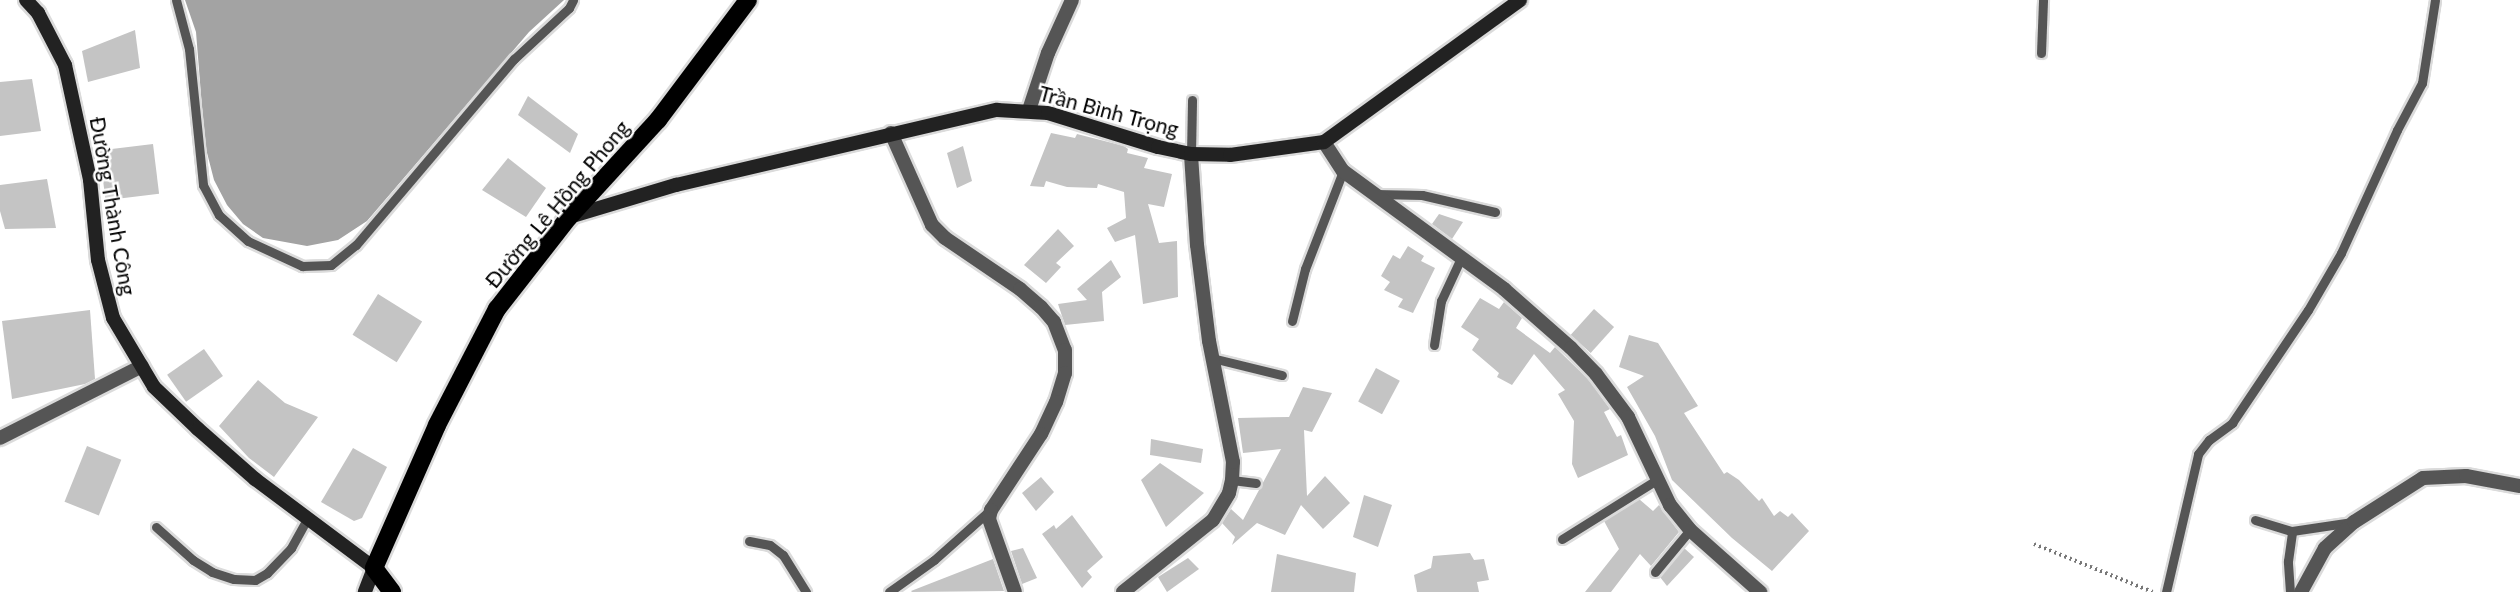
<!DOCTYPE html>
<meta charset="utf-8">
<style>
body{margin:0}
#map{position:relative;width:2520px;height:592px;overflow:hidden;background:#fff;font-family:Lato,sans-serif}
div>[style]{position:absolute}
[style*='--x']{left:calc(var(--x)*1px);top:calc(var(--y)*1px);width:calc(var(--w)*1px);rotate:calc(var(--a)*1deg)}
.water>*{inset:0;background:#a3a3a3}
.building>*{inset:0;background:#c4c4c4;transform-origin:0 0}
.path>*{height:3.5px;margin-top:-1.75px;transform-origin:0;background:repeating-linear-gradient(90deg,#777 0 2px,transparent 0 5.5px)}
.roads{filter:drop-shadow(2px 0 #dbdbdb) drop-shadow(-2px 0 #dbdbdb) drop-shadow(0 2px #dbdbdb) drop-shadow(0 -2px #dbdbdb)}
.lane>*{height:9px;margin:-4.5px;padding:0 4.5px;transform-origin:4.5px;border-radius:4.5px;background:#555}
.street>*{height:14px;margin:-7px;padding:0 7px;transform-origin:7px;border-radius:7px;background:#555}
.secondary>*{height:14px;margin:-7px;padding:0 7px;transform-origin:7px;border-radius:7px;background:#222}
.primary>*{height:18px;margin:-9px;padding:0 9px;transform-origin:9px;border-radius:9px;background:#000}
span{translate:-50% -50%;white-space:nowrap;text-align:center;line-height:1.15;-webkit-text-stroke:5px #fff;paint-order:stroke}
.street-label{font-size:21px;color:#000}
</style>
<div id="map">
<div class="water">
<div style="clip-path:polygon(185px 0,564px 0,529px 32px,367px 221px,338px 240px,307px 246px,263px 238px,243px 224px,227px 205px,214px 180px,205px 145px,196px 32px)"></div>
</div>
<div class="building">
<div style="clip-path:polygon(135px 30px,140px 68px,88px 82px,82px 51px)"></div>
<div style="clip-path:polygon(32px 79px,41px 131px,0 136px,0 82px)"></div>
<div style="clip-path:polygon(528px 96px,578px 134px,570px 153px,518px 115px)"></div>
<div style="clip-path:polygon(1051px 133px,1075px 138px,1077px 134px,1124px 146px,1128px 149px,1127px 153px,1148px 158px,1144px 168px,1172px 174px,1164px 207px,1148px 204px,1159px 243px,1177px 241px,1178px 297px,1143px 304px,1135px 235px,1115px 242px,1107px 228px,1126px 218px,1124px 192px,1098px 184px,1097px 188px,1067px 187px,1046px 181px,1044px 187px,1030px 186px)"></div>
<div style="left:153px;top:144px;width:50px;height:54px;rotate:83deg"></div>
<div style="clip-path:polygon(963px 146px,972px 181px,957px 188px,947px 153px)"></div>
<div style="clip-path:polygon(508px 158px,546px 188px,526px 217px,482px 190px)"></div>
<div style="clip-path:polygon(47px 179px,56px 228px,5px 229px,0 211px,0 185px)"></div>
<div style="clip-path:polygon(1439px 214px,1463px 222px,1452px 239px,1432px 224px)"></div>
<div style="clip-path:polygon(1058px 229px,1074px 246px,1056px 263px,1061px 267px,1046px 283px,1024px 265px)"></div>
<div style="clip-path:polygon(1408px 246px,1424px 256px,1421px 261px,1435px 268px,1413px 313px,1398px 307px,1403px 299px,1384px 290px,1390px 282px,1381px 276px,1393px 255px,1400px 259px)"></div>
<div style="clip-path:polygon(1111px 260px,1121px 277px,1102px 292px,1104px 321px,1065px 325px,1058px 304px,1087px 300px,1077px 289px)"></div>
<div style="left:378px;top:294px;width:52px;height:48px;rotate:32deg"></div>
<div style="clip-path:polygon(1480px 298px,1499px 309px,1504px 302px,1522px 318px,1516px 328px,1550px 353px,1555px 347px,1589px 380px,1610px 409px,1604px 412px,1617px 437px,1621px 435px,1628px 455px,1578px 478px,1572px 464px,1574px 421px,1558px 394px,1565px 390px,1534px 354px,1512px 385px,1497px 377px,1499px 373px,1472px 350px,1479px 339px,1461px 327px)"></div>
<div style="left:1594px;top:309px;width:27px;height:35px;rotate:42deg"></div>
<div style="clip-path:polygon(90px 310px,95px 379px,85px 384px,12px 399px,2px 321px)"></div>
<div style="clip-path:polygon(1629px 335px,1658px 343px,1698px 406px,1684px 413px,1724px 474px,1727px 472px,1739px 480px,1759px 501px,1762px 498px,1774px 516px,1780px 511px,1788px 517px,1792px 513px,1809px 531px,1772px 571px,1732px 538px,1672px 480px,1655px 436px,1627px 387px,1644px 376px,1619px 367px)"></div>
<div style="left:204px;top:349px;width:33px;height:45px;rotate:55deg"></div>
<div style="left:1376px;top:368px;width:27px;height:38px;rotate:28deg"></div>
<div style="clip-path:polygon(258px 380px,285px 403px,318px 417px,274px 477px,249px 458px,219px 426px)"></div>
<div style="clip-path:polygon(1303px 387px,1332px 393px,1312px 432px,1304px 430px,1307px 496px,1325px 476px,1350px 503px,1323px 529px,1301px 505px,1285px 535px,1257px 523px,1232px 545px,1235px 537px,1222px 523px,1231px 509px,1243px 520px,1281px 449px,1243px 453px,1238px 418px,1289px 417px)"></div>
<div style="clip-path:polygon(1151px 439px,1203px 449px,1201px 463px,1150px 455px)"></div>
<div style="left:87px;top:446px;width:37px;height:60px;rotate:22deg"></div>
<div style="clip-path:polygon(353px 448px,387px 467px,362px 518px,354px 521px,321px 502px)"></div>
<div style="clip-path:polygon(1160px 463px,1204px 493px,1166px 527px,1141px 480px)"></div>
<div style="clip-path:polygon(1041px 477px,1054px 492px,1036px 511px,1022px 493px)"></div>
<div style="clip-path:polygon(1364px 495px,1392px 505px,1378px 547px,1353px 537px)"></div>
<div style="clip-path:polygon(1639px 499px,1653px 511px,1659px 505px,1679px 532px,1651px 566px,1640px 554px,1611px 592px,1585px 592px,1619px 549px,1604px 521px)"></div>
<div style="clip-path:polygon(1072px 515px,1103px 557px,1087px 571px,1092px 577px,1082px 588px,1042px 534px,1054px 525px,1056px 529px)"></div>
<div style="clip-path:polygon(1023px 548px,1037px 578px,1022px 584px,1011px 551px)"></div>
<div style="clip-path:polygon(1684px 548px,1694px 557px,1667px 586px,1660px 577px)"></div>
<div style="clip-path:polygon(1470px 553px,1474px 560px,1484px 559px,1489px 580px,1477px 582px,1479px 592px,1417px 592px,1414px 575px,1431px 568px,1433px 556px)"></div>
<div style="clip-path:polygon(1277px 554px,1356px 573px,1354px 592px,1271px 592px)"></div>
<div style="clip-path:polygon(1188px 558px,1199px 569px,1167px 592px,1158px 577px)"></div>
<div style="clip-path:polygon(993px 559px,1004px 591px,912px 592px,911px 591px)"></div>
</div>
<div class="path">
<div style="--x:2034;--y:544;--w:128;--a:22"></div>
</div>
<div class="roads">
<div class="lane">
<div style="--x:176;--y:0;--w:51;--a:75.1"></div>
<div style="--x:189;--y:49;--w:137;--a:84.1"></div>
<div style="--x:203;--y:185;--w:34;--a:62"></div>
<div style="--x:219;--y:215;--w:39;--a:42"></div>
<div style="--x:248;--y:241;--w:60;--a:24.8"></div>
<div style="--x:302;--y:266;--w:29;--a:-2"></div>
<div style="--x:331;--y:265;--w:32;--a:-39"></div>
<div style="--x:356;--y:245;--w:244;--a:-49.7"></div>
<div style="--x:514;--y:59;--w:75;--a:-42.8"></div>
<div style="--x:569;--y:8;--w:9;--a:-63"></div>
<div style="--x:2041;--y:53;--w:53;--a:-87.8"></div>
<div style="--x:1191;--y:154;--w:54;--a:-88.9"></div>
<div style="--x:1376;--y:194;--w:46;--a:1.2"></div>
<div style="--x:1422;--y:195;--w:75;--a:13.1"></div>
<div style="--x:1292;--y:321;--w:54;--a:-76"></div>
<div style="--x:1305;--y:269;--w:105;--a:-68.8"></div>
<div style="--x:1434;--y:345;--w:45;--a:-81"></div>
<div style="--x:1441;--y:301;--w:47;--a:-65.1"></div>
<div style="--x:1212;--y:358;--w:72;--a:13.7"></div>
<div style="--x:1232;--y:480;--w:24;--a:7"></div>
<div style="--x:2255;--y:520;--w:39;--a:17"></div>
<div style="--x:2292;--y:531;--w:61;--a:-8.5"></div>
<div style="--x:156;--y:527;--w:50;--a:41.7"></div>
<div style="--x:193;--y:560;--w:22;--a:32"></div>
<div style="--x:212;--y:572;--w:23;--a:18"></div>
<div style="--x:234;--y:579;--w:21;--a:3"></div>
<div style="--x:255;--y:580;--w:14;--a:-30"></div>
<div style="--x:267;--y:573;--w:35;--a:-46"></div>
<div style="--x:291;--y:548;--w:33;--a:-61"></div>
<div style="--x:1562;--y:539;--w:113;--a:-32"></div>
<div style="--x:749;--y:541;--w:21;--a:11"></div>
<div style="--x:770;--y:545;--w:16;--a:38"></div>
<div style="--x:783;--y:555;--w:44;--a:58.1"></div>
<div style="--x:1655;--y:572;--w:55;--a:-50.2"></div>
<div style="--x:889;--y:592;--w:55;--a:-35.4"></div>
<div style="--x:934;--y:560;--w:74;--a:-41.7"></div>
<div style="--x:2166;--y:592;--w:142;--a:-76.9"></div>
<div style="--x:2198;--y:454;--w:18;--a:-52"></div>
<div style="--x:2209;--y:440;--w:29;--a:-36"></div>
<div style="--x:2232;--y:423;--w:136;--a:-56.1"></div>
<div style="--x:2308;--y:310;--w:66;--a:-59.9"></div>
<div style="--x:2341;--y:253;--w:135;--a:-65.5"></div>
<div style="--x:2397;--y:130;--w:53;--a:-62"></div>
<div style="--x:2422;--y:83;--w:84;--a:-81.1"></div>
<div style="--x:2290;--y:592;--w:31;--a:-94"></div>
<div style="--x:2288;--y:561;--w:30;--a:-82"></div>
</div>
<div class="street">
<div style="--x:1029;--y:110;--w:60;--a:-71.6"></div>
<div style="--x:1048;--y:53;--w:58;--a:-65.6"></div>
<div style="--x:891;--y:133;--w:101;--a:66"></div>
<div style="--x:932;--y:225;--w:18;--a:45"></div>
<div style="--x:945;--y:238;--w:91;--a:34.2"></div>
<div style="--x:1020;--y:289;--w:28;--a:41"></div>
<div style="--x:1041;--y:307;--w:20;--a:49"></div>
<div style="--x:1054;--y:322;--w:30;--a:69"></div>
<div style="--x:1065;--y:350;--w:23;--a:90"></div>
<div style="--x:1065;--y:373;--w:30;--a:107"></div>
<div style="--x:1056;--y:402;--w:35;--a:115"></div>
<div style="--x:1041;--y:434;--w:91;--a:123.3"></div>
<div style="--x:991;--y:510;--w:9;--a:103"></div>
<div style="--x:989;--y:519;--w:77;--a:70.4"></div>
<div style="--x:1324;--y:142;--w:35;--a:57"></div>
<div style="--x:1343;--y:171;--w:200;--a:36.2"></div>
<div style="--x:1504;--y:289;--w:89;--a:41.4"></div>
<div style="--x:1571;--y:348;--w:36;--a:46"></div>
<div style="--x:1596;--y:374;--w:54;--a:53.3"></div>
<div style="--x:1628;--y:417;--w:98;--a:64.5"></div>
<div style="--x:1670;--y:505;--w:32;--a:51"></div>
<div style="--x:1690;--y:530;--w:94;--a:41.5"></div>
<div style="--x:0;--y:438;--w:159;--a:-26.9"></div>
<div style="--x:1123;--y:592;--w:115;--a:-38.7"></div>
<div style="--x:1213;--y:520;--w:31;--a:-59"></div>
<div style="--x:1229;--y:493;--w:13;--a:-77"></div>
<div style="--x:1232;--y:480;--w:18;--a:-87"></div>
<div style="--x:1233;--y:462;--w:123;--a:-101.2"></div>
<div style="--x:1209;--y:341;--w:97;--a:-97.1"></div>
<div style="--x:1197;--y:245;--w:91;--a:-93.8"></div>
<div style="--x:2301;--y:592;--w:50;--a:-61.4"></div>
<div style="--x:2325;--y:548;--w:39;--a:-42"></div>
<div style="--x:2354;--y:522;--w:82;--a:-32.5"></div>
<div style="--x:2423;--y:478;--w:43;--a:-2.7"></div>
<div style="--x:2466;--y:476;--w:55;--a:10.5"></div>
</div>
<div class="secondary">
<div style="--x:26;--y:0;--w:18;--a:47"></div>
<div style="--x:38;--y:13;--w:59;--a:62.6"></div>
<div style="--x:65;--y:65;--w:118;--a:77.7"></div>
<div style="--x:90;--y:180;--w:80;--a:84.3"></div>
<div style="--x:98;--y:260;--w:60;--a:75.5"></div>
<div style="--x:113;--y:318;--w:80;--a:59.3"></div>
<div style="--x:154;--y:387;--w:61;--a:43.7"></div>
<div style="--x:198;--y:429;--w:76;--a:41.3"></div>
<div style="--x:255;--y:479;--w:149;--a:36.8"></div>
<div style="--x:374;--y:568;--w:26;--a:111"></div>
<div style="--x:569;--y:217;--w:112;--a:-16.7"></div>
<div style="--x:676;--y:185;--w:330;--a:-13.2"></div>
<div style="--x:997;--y:110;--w:51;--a:3.4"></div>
<div style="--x:1048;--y:113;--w:115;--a:17.2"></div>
<div style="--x:1158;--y:147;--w:34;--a:12"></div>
<div style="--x:1191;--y:154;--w:39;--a:1"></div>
<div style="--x:1230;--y:155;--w:95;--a:-7.9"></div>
<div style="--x:1324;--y:142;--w:242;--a:-35.9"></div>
</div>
<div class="primary">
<div style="--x:392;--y:592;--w:30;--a:-127"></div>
<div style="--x:374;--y:568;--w:156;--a:-66.2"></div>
<div style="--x:437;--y:425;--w:131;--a:-62.7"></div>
<div style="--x:497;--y:309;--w:117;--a:-52"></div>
<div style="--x:569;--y:217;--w:132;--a:-47.5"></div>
<div style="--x:658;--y:120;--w:150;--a:-53.1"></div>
</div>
</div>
<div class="street-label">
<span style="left:1109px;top:111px;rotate:15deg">Trần Bình Trọng</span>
<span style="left:557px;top:204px;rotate:-50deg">Đường Lê Hồng Phong</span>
<span style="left:113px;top:206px;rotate:80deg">Đường Thành Công</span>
</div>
</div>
